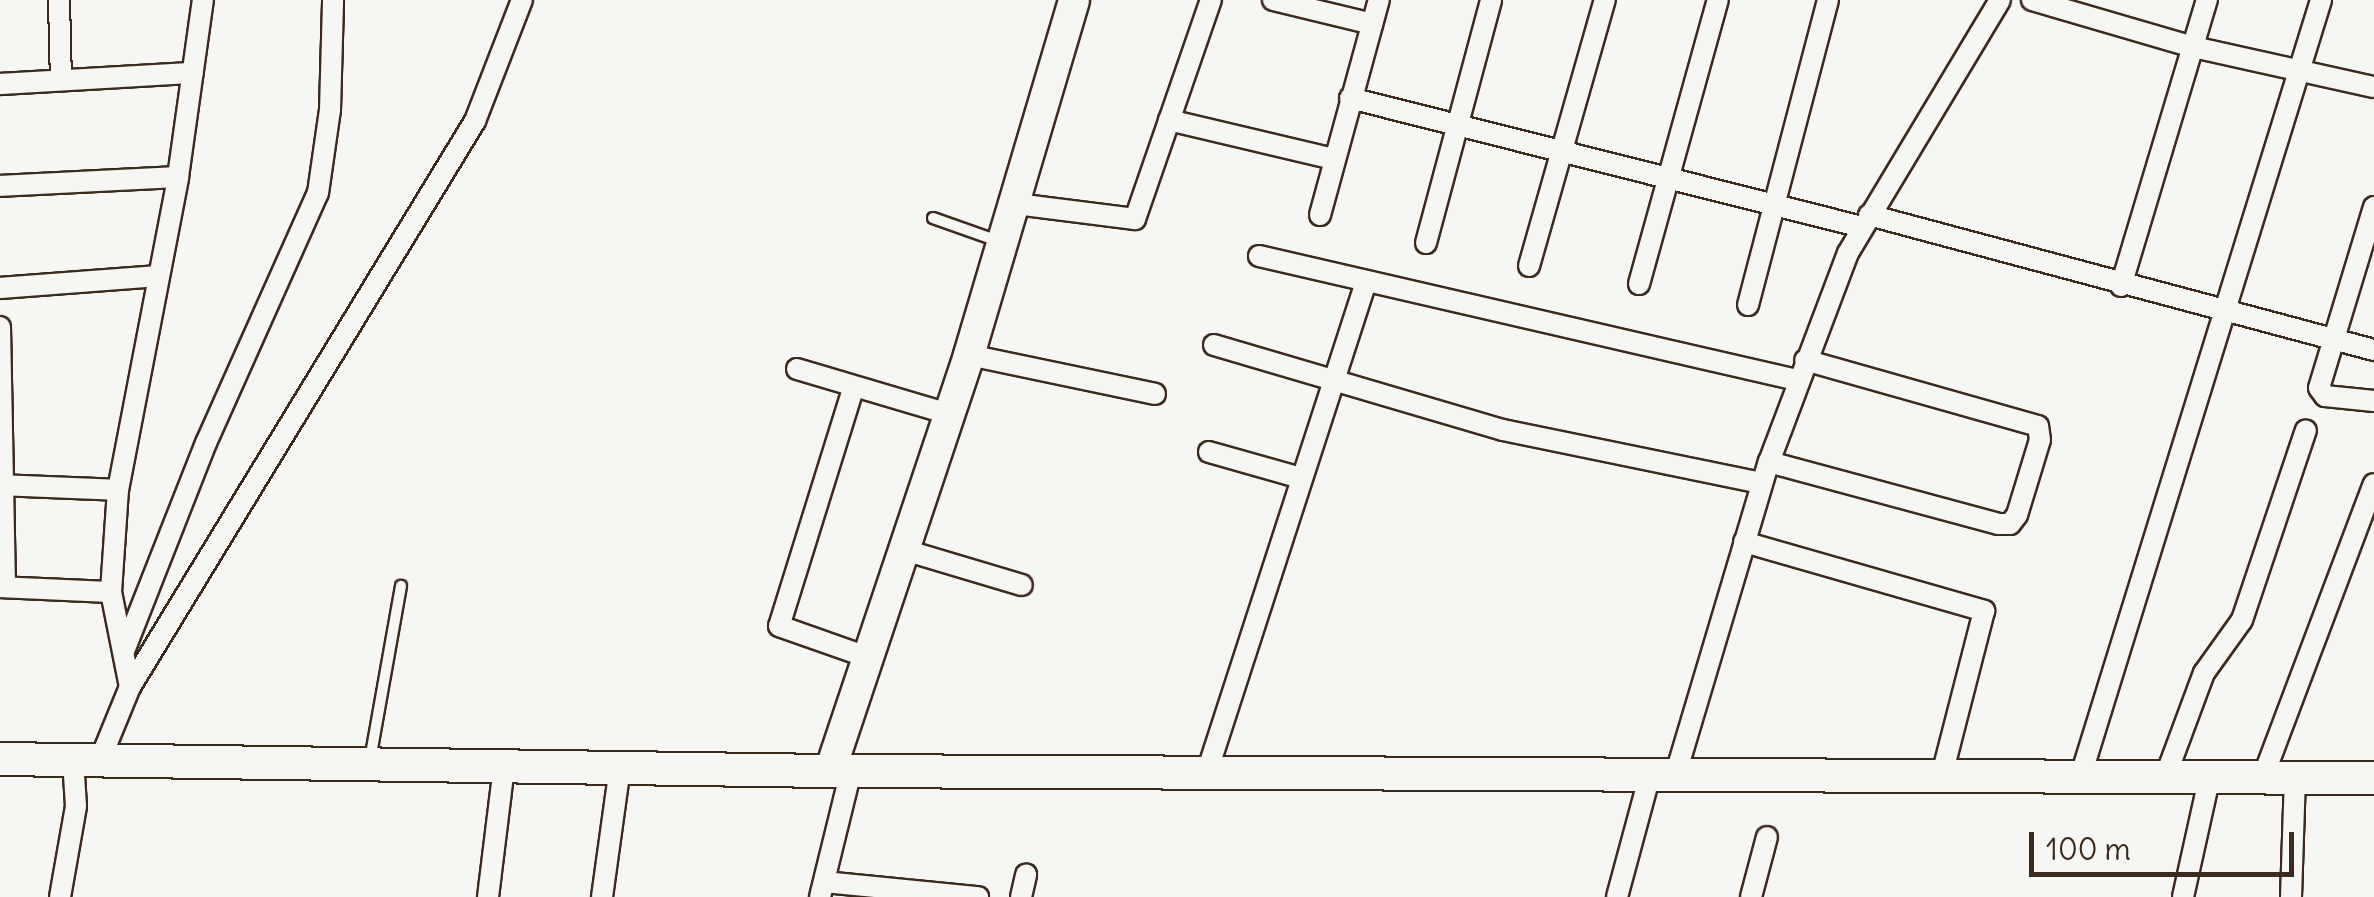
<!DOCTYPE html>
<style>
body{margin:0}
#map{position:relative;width:2374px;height:897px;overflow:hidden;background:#f6f6f2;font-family:Delius,sans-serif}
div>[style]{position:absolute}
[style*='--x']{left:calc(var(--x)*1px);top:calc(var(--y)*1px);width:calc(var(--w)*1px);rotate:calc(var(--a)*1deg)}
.roads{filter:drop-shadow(2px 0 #3b2a1e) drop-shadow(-2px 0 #3b2a1e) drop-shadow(0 2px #3b2a1e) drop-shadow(0 -2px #3b2a1e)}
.lane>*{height:10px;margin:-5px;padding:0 5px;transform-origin:5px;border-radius:5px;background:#f6f6f2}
.street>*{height:20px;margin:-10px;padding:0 10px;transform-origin:10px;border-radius:10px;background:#f6f6f2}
.secondary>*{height:30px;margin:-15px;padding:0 15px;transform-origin:15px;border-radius:15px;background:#f6f6f2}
.primary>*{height:32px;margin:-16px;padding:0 16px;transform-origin:16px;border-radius:16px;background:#f6f6f2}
span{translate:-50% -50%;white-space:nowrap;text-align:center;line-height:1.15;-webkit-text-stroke:9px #f6f6f2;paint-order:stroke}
.scale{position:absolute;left:2029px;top:832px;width:265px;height:45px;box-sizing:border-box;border:5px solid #3b2a1e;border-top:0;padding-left:12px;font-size:30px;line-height:35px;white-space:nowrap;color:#3b2a1e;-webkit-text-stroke:8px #f6f6f2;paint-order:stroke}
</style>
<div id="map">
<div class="roads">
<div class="lane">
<div style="--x:933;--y:218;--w:69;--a:19.5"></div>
<div style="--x:370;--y:760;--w:177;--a:-79.9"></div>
</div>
<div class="street">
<div style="--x:59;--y:0;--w:80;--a:88.6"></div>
<div style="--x:1273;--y:0;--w:102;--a:13.6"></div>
<div style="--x:2032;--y:0;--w:168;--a:16.3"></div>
<div style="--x:2193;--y:47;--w:185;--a:12.5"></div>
<div style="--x:0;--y:84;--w:193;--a:-3.3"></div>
<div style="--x:1350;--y:98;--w:528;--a:14.14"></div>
<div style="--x:1169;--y:120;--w:170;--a:13.3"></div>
<div style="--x:0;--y:186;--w:178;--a:-2.9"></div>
<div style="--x:1016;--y:204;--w:120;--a:7.2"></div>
<div style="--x:1135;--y:219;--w:232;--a:-70.9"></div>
<div style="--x:2374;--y:207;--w:189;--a:106.9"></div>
<div style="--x:2319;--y:388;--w:10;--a:53"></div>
<div style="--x:2325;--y:396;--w:49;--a:5.8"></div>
<div style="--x:1320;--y:215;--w:223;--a:-74.7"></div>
<div style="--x:1869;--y:215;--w:523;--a:14.97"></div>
<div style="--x:1426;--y:243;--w:252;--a:-75"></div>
<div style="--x:1259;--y:256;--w:552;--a:12.98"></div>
<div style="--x:1529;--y:266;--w:277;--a:-74.1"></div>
<div style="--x:1639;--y:284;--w:295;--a:-74.5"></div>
<div style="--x:2121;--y:286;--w:299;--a:-73.3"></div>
<div style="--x:0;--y:288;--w:159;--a:-4.3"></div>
<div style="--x:1748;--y:305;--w:315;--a:-75.3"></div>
<div style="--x:0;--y:327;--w:260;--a:88.9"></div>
<div style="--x:1214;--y:345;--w:301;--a:16.4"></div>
<div style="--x:1503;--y:430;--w:264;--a:11.6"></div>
<div style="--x:969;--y:355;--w:190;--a:11.8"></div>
<div style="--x:797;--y:369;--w:155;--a:16.5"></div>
<div style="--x:853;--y:389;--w:248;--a:107.3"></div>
<div style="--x:779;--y:626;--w:90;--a:19.4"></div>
<div style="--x:1209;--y:452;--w:96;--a:15.8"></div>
<div style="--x:1769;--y:462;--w:237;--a:15.1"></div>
<div style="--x:1998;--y:524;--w:12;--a:0"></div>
<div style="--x:2010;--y:524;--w:11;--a:-52"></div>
<div style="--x:2017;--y:515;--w:78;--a:-73"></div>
<div style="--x:2040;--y:440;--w:14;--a:-98"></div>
<div style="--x:2038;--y:426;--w:242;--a:-164.2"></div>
<div style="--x:0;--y:485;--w:118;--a:2.4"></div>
<div style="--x:1744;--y:542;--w:250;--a:16"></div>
<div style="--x:1984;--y:611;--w:168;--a:104.4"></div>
<div style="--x:901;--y:549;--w:126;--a:16.6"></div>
<div style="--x:0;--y:587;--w:111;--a:2.6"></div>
<div style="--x:124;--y:651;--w:224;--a:-68.5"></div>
<div style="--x:206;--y:443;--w:274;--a:-65.9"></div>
<div style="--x:318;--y:193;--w:84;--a:-81.8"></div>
<div style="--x:330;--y:110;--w:110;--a:-88.4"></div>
<div style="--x:130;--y:687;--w:97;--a:-101.3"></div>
<div style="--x:111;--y:592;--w:102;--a:-86.1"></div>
<div style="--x:118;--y:490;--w:319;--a:-79.1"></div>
<div style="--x:178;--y:177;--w:179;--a:-82"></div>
<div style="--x:100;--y:760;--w:79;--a:-67.7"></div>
<div style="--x:130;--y:687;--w:663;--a:-58.64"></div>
<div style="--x:475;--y:121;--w:130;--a:-68.8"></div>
<div style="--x:1207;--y:772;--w:512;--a:-72.03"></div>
<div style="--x:1676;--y:773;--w:325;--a:-73.4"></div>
<div style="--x:1769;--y:462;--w:223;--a:-69.3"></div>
<div style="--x:1848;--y:253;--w:295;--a:-59"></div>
<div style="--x:2081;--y:775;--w:811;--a:-72.79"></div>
<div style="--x:2166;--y:775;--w:109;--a:-69.6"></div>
<div style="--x:2204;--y:673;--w:65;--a:-54.4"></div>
<div style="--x:2242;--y:620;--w:200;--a:-71.4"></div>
<div style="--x:2263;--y:777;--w:313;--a:-69.3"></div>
<div style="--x:824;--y:882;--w:155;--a:5.6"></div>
<div style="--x:60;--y:897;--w:92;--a:-80"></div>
<div style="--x:76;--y:806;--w:47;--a:-93.7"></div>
<div style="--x:488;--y:897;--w:131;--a:-83"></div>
<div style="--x:602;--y:897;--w:131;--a:-82.1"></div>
<div style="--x:820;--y:897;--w:130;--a:-76.2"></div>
<div style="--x:1021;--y:897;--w:23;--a:-77"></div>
<div style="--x:1617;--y:897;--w:131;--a:-74.9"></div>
<div style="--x:1751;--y:897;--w:62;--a:-75.1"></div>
<div style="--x:2183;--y:897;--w:125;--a:-77.5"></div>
<div style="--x:2291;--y:897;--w:120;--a:-88.1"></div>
</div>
<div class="secondary">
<div style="--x:830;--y:771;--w:439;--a:-71.5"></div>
<div style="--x:969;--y:355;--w:370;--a:-73.5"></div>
</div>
<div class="primary">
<div style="--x:0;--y:759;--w:830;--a:0.83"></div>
<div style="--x:830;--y:771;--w:1544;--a:0.26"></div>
</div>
</div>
<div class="scale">100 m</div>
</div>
